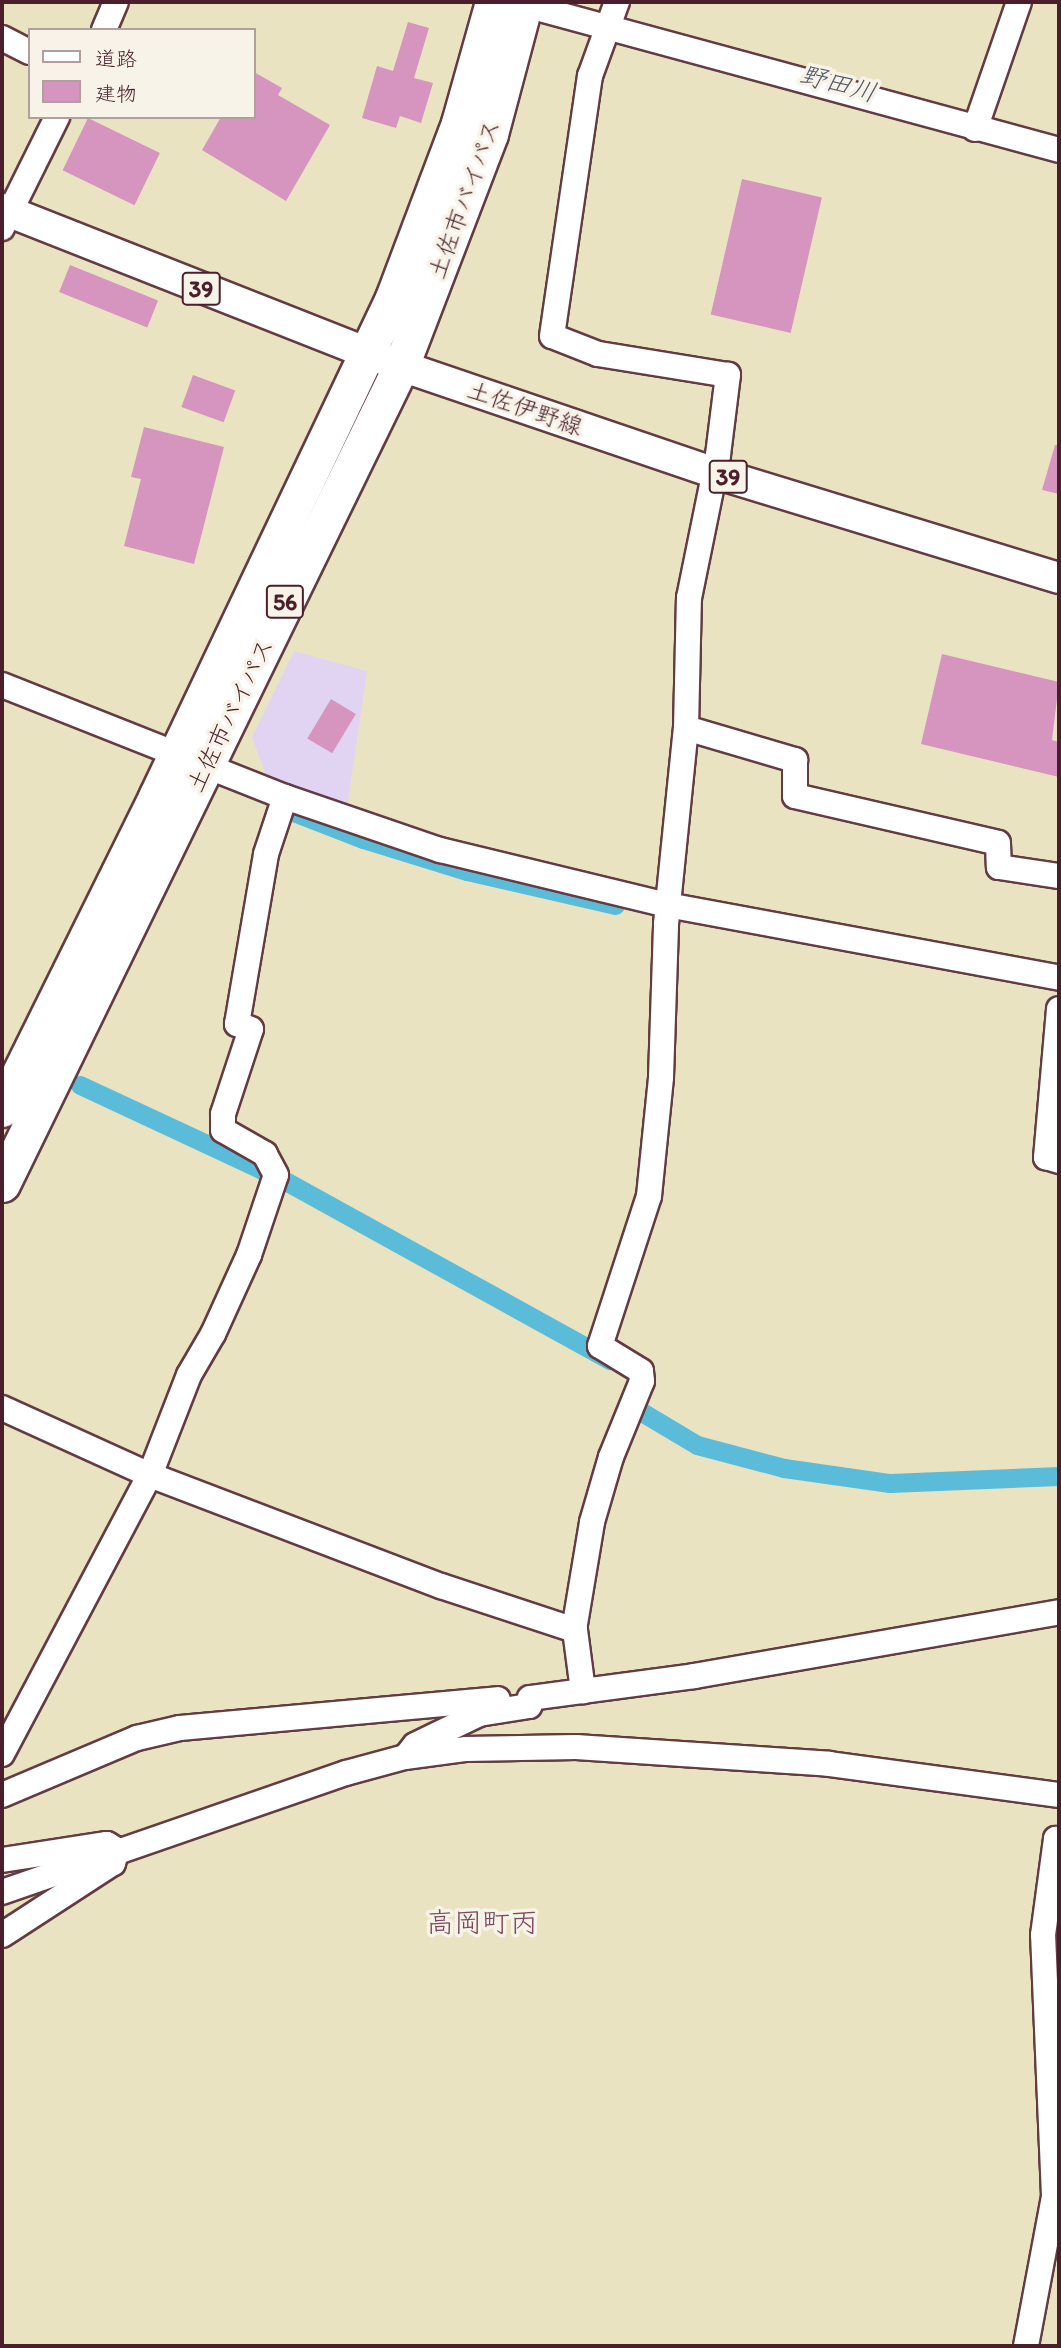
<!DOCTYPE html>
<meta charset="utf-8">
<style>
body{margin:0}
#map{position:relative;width:1061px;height:2348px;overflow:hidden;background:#eae3c2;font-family:Itim,"Klee One",sans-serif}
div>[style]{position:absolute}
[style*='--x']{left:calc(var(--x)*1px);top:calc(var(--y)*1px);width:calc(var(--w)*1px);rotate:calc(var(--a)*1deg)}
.built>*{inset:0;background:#e1d4f3}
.canal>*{height:19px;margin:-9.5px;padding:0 9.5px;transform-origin:9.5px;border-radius:9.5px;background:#5bbcda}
.building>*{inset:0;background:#d595bf;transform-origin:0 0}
.roads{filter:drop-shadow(2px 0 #623c42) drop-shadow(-2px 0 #623c42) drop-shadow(0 2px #623c42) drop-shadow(0 -2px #623c42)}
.minor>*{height:24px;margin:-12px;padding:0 12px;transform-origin:12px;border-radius:12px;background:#fff}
.major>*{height:30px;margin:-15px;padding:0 15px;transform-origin:15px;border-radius:15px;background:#fff}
.highway>*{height:35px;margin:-17.5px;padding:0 17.5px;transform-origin:17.5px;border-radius:17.5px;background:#fff}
span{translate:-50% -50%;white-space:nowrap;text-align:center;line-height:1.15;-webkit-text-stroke:7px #f7f3e8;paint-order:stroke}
.shield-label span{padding:2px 5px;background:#f7f3e8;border:2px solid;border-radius:5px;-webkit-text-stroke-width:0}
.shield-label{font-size:23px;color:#4a1f2b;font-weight:700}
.street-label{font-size:24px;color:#4a1f2b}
.water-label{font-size:26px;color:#505668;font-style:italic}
.quarter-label{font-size:28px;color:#7b485f}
.frame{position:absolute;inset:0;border:4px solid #4a1f2b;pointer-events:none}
.legend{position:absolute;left:28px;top:28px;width:228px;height:91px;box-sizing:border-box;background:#f7f3e8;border:2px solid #b29e9c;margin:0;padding:9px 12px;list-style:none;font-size:21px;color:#4a1f2b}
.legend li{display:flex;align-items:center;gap:14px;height:35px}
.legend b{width:35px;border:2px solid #b29e9c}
</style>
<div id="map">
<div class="built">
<div style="clip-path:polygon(294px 651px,367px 671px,347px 808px,267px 778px,252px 737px)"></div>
</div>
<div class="canal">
<div style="--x:288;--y:810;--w:80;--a:21.1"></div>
<div style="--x:363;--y:839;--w:109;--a:17.1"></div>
<div style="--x:467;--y:871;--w:152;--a:12.9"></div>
<div style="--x:80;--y:1085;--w:211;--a:25"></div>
<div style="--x:280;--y:1178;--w:377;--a:28.9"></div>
<div style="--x:635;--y:1408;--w:72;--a:30.8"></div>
<div style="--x:697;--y:1445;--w:90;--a:14.8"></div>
<div style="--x:784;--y:1468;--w:107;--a:8.1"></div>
<div style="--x:890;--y:1483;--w:169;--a:-2.4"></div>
</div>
<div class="building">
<div style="clip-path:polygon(408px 22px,429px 28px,414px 78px,433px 83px,421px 123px,400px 116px,396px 128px,362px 118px,377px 66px,393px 71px)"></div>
<div style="clip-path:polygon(254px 72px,282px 88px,278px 95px,330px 125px,286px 201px,202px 150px,221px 117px,254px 117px)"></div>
<div style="left:88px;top:118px;width:80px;height:58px;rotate:26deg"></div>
<div style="left:742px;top:179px;width:82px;height:139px;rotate:13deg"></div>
<div style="left:70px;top:265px;width:95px;height:29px;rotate:22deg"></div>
<div style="left:193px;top:375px;width:45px;height:34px;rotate:20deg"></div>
<div style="clip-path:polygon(144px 427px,224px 447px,194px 564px,124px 546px,141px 479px,131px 477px)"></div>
<div style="clip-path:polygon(1055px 445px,1059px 445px,1059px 494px,1042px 490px)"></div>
<div style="clip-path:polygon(942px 654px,1059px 682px,1052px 740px,1059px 742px,1059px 777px,921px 744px)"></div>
<div style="left:331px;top:699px;width:29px;height:46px;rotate:31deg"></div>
</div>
<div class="roads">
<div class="minor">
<div style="--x:514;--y:2;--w:565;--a:15.19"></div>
<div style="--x:104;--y:30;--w:30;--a:-67"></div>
<div style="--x:2;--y:38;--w:31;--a:27"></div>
<div style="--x:975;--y:129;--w:134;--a:-70.9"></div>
<div style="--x:2;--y:228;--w:124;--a:-63.6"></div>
<div style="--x:2;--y:685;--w:304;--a:21.6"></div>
<div style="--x:285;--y:797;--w:164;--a:18.9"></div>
<div style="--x:440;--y:850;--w:234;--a:13.6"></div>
<div style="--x:667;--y:905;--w:399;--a:10.5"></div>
<div style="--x:686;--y:728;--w:114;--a:16.4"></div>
<div style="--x:795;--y:760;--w:36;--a:90"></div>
<div style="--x:795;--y:796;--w:208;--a:13"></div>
<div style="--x:998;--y:843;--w:24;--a:88"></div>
<div style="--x:999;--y:867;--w:61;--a:8.5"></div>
<div style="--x:1059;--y:1009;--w:149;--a:95"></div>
<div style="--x:1046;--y:1157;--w:14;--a:17"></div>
<div style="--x:2;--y:1408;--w:162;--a:24.4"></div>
<div style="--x:150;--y:1475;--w:311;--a:20.9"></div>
<div style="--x:441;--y:1586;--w:141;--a:18.2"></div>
<div style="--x:575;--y:1630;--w:62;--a:82.5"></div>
<div style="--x:574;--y:1630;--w:109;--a:-80.5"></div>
<div style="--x:592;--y:1522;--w:68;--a:-73.7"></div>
<div style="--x:611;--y:1457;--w:82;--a:-67.8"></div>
<div style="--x:642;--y:1381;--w:10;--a:-96"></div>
<div style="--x:641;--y:1371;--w:48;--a:-148.6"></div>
<div style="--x:600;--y:1346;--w:158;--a:-71.9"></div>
<div style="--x:649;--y:1196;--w:120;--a:-84.2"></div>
<div style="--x:661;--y:1077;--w:153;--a:-88.1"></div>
<div style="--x:666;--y:924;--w:197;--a:-84.2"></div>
<div style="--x:686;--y:728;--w:130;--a:-88.7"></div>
<div style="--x:689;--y:598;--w:146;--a:-78.5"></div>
<div style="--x:718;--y:455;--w:81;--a:-82.9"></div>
<div style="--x:728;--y:375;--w:132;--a:-170.8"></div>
<div style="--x:598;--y:354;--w:49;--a:-158.6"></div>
<div style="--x:552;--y:336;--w:263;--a:-81.7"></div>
<div style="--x:590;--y:76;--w:79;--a:-70"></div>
<div style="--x:2;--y:1754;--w:316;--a:-62.1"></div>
<div style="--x:150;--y:1475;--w:107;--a:-68.7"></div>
<div style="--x:189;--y:1375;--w:48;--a:-59.7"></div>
<div style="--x:213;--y:1334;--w:87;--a:-65.5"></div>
<div style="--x:249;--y:1255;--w:84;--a:-71.4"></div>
<div style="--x:276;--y:1175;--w:24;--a:-118"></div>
<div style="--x:265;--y:1154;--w:48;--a:-150.3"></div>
<div style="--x:223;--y:1130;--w:16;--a:-90"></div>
<div style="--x:223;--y:1114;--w:89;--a:-71.8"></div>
<div style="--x:251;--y:1029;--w:15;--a:-160"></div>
<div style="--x:237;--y:1024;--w:172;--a:-80.3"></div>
<div style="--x:266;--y:854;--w:60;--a:-71.6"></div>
<div style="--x:408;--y:1754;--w:11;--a:-52"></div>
<div style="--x:415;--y:1745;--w:71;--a:-25.8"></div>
<div style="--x:479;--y:1714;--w:51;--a:-9.1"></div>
<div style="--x:529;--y:1706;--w:8;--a:-83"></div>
<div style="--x:530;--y:1698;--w:165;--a:-7.6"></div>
<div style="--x:694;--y:1676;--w:371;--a:-9.9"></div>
<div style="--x:2;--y:1795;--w:147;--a:-22.9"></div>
<div style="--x:137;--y:1738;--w:44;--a:-13.1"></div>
<div style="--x:180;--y:1728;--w:319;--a:-5.2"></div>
<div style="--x:2;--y:1860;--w:106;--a:-8.7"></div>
<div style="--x:107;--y:1844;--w:12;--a:31"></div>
<div style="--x:117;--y:1850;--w:14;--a:107"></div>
<div style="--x:113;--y:1863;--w:132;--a:147"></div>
<div style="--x:2;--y:1892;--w:364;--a:-19.1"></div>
<div style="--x:346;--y:1773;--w:61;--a:-15.2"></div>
<div style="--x:405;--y:1757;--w:62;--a:-7.5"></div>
<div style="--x:466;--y:1749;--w:110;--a:-1"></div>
<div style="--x:576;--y:1747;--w:254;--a:3.8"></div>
<div style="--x:829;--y:1764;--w:232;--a:7.7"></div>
<div style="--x:1026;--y:2346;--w:153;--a:-79.4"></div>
<div style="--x:1054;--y:2196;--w:261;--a:-92.4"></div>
<div style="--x:1043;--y:1935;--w:97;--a:-82.3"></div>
<div style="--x:1056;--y:1839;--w:3;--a:18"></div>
</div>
<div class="major">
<div style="--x:2;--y:209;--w:429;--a:21.5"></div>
<div style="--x:401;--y:366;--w:329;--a:18.8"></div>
<div style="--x:712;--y:472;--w:363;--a:17"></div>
</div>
<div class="highway">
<div style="--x:2;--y:1109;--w:348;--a:-63.7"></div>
<div style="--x:156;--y:797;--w:552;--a:-64.59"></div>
<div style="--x:393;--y:298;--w:187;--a:-69.3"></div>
<div style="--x:459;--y:123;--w:126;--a:-74.3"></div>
<div style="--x:2;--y:1184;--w:910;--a:-64"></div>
<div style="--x:401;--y:366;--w:248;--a:-69"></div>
<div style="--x:490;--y:134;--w:137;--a:-75.1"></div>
</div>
</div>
<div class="shield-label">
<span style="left:201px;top:289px">39</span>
<span style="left:728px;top:477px">39</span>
<span style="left:285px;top:602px">56</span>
</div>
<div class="street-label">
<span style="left:464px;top:199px;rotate:-70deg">土佐市バイパス</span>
<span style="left:525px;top:408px;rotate:19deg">土佐伊野線</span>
<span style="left:230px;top:715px;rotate:-64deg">土佐市バイパス</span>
</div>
<div class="water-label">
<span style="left:838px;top:84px;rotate:15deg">野田川</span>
</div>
<div class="quarter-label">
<span style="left:482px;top:1922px">高岡町丙</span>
</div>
<div class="frame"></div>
<ul class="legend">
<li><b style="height:9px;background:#fff"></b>道路</li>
<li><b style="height:19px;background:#d595bf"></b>建物</li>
</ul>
</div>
